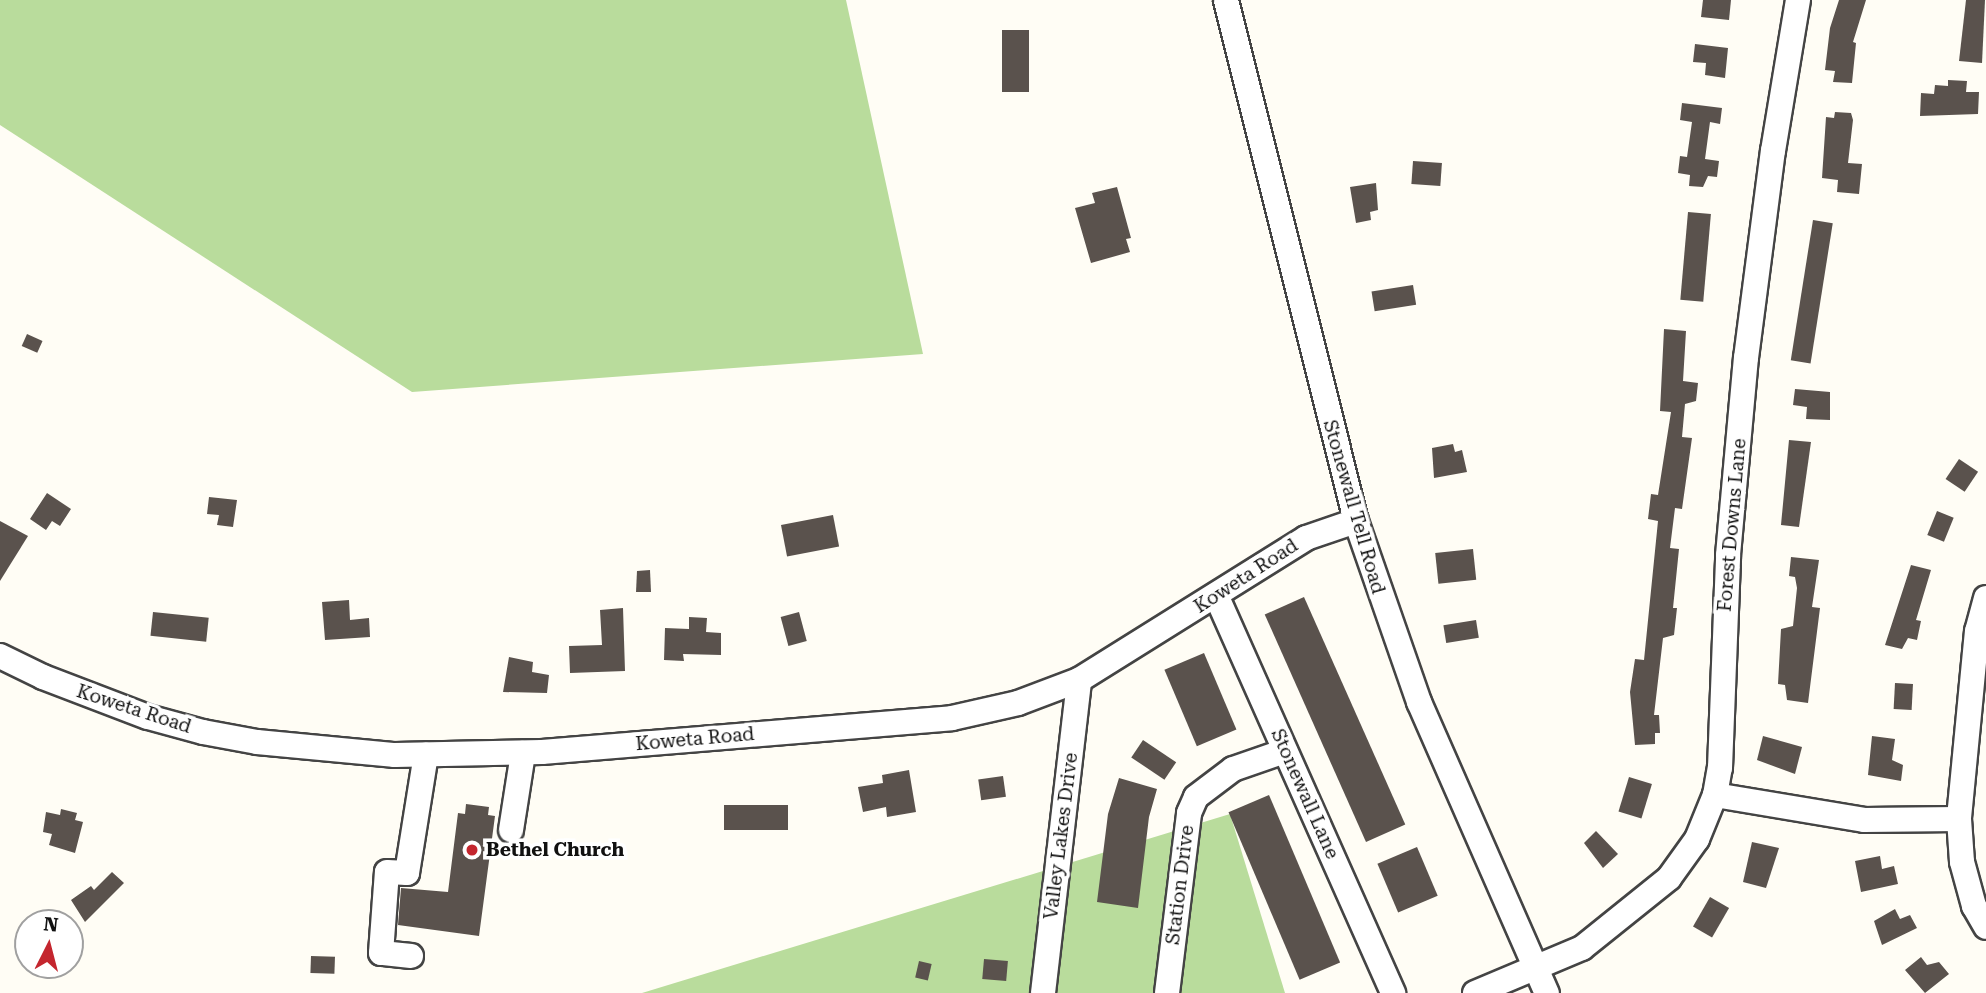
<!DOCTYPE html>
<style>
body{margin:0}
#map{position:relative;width:1986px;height:993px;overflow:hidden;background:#fffdf5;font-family:"Roboto Serif",serif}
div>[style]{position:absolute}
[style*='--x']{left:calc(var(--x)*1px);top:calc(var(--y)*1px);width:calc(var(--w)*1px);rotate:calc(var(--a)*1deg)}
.forest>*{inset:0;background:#b9dc9c}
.building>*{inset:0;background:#5a524d;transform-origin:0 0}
.roads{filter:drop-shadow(2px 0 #444) drop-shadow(-2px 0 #444) drop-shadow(0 2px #444) drop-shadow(0 -2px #444)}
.minor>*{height:24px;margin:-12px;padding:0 12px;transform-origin:12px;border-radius:12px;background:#fff}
.dots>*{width:19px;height:19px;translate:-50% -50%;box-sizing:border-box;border:4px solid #fff;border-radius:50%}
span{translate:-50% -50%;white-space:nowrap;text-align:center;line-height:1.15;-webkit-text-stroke:7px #fff;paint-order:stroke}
.street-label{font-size:19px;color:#111}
.poi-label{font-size:19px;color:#111;font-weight:700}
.left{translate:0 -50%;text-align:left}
.north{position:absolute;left:14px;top:909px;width:70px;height:70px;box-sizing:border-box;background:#fff;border:2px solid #a0a0a0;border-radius:50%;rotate:6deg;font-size:19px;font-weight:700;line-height:28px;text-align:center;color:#111}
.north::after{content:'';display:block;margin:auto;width:24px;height:32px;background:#c4262e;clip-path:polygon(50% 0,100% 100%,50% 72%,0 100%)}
</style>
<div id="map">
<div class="forest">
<div style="clip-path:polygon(0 0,846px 0,923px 354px,412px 392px,0 125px)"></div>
<div style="clip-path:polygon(1230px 814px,1285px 993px,642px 993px)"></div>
</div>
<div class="building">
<div style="clip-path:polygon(1703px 0,1731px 0,1729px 20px,1701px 17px)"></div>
<div style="clip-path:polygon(1839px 0,1866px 0,1853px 42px,1856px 43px,1852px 83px,1833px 82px,1835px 71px,1825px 70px,1830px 28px)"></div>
<div style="clip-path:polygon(1966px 0,1985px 0,1982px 63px,1959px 61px)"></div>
<div style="left:1002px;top:30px;width:27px;height:62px"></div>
<div style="clip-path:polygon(1695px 44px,1728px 48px,1725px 78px,1705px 75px,1706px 63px,1693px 62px)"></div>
<div style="clip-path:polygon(1948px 80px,1967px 81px,1966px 92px,1979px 92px,1978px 114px,1920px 116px,1921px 93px,1934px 94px,1935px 85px,1948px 86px)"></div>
<div style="clip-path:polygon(1682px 103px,1722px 108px,1720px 124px,1710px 122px,1705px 159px,1719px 161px,1717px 177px,1708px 176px,1703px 187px,1689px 186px,1690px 175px,1678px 173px,1680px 156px,1687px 157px,1692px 122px,1680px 120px)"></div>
<div style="clip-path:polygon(1835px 112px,1851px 113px,1853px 120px,1848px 163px,1862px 164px,1859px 194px,1837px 192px,1838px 180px,1822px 178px,1826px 117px,1834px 118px)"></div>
<div style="left:1413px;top:161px;width:29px;height:23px;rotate:4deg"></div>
<div style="clip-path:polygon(1376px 183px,1378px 210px,1370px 212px,1371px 220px,1356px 223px,1350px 187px)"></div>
<div style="clip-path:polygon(1117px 187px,1131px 238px,1126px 239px,1130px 252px,1091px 263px,1075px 208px,1095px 203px,1092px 193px)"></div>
<div style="left:1688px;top:212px;width:23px;height:88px;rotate:5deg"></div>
<div style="left:1813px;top:220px;width:20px;height:142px;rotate:9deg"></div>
<div style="left:1413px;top:285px;width:20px;height:42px;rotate:81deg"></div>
<div style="clip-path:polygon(1664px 329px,1686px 331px,1683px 381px,1698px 383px,1696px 401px,1685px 404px,1682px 437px,1692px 438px,1682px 509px,1675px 508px,1670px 548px,1679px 549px,1673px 608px,1677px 608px,1674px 635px,1663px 638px,1654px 715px,1659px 715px,1660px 733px,1655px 733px,1655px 744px,1635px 745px,1630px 692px,1635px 659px,1644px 660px,1658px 521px,1648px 519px,1651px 494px,1658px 495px,1671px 412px,1660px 411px)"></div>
<div style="left:27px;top:334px;width:17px;height:13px;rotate:24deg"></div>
<div style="clip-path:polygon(1795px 389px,1830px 392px,1830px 420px,1806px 419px,1807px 407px,1793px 405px)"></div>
<div style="clip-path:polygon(1789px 440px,1811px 442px,1799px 527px,1781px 525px)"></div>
<div style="clip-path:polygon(1453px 444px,1455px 452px,1462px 450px,1467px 472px,1434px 478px,1432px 448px)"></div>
<div style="left:1959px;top:459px;width:23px;height:24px;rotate:34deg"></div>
<div style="clip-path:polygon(47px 493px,71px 509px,60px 526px,52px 521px,46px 530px,30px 519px)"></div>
<div style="clip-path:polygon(209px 497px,237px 500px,233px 527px,217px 525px,219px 515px,207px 514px)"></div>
<div style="left:1937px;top:511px;width:18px;height:26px;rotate:22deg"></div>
<div style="left:833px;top:515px;width:32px;height:53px;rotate:79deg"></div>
<div style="clip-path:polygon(0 521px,28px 536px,0 581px)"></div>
<div style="left:1473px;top:549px;width:31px;height:38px;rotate:84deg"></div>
<div style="clip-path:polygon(1791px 557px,1819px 560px,1812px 607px,1820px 608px,1808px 703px,1787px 700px,1785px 685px,1778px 684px,1781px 629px,1793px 626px,1797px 588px,1795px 577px,1789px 576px)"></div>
<div style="clip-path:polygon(1911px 565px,1931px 570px,1916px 620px,1921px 621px,1917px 640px,1908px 638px,1902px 649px,1885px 645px)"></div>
<div style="clip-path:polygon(650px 570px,651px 592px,636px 592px,637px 571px)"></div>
<div style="left:1304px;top:597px;width:249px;height:43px;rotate:66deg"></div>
<div style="clip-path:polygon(349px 600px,350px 620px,369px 618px,370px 637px,325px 640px,322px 602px)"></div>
<div style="clip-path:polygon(623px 608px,625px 671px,570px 673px,569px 646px,602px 645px,600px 610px)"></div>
<div style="left:153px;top:612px;width:56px;height:24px;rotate:6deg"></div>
<div style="left:799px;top:612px;width:30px;height:19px;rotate:75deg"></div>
<div style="clip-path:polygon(689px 617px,707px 618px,706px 632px,721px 633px,721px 655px,683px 654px,684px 661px,664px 660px,665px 628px,689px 629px)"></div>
<div style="left:1476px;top:620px;width:18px;height:33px;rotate:81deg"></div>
<div style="left:1204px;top:653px;width:83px;height:43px;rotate:67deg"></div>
<div style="clip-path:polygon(509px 657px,533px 662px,532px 672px,549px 675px,547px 693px,503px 692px)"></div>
<div style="left:1895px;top:683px;width:18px;height:26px;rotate:3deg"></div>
<div style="clip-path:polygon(1763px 736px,1802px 747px,1795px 774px,1757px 760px)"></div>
<div style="clip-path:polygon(1872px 736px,1895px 739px,1892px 760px,1903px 765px,1901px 781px,1868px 775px)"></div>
<div style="left:1143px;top:740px;width:40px;height:21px;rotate:34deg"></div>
<div style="clip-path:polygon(909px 770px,916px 812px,887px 817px,886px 807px,863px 812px,858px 787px,883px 783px,882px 775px)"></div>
<div style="left:1003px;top:776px;width:21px;height:25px;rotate:82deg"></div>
<div style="left:1629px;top:777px;width:24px;height:36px;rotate:17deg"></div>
<div style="clip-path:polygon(1119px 778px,1157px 789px,1149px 817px,1138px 908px,1097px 902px,1108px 814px)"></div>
<div style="left:1269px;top:795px;width:182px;height:44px;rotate:67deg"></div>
<div style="clip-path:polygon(466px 804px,489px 807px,488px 815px,495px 816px,479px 936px,398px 925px,401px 888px,448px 892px,458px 813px,465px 814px)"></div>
<div style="left:788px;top:805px;width:25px;height:64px;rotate:90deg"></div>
<div style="clip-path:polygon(61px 809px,77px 813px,75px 820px,83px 822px,75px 853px,49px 845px,52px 834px,43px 832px,46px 812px,60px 815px)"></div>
<div style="clip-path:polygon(1596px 831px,1618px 854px,1603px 868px,1584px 843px)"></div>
<div style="clip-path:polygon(1752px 842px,1779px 848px,1766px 888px,1743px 882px)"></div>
<div style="left:1417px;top:847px;width:53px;height:43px;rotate:67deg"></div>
<div style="clip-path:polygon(1880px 856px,1882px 869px,1894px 866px,1898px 884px,1861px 892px,1855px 861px)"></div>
<div style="clip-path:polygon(112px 872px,124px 883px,85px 922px,71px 900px,91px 886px,94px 890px)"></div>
<div style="left:1710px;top:897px;width:22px;height:34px;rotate:30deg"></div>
<div style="clip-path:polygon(1895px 909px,1900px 919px,1910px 915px,1917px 928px,1882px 945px,1874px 921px)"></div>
<div style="left:311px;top:956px;width:24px;height:17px;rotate:2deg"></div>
<div style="clip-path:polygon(1921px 957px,1927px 965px,1939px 962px,1949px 974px,1925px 993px,1905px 970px)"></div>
<div style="left:984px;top:959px;width:24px;height:20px;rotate:5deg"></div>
<div style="left:919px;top:961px;width:13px;height:17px;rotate:13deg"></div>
</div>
<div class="roads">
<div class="minor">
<div style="--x:1226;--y:0;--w:537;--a:75.99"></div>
<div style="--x:1356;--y:521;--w:192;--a:70.8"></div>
<div style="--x:1419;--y:702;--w:318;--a:66.3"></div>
<div style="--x:1216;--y:595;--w:436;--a:66"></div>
<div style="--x:1986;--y:598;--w:34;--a:105"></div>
<div style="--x:1977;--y:631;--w:189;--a:95.5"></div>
<div style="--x:1959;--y:819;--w:43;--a:86"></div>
<div style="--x:1962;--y:862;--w:46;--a:74.7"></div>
<div style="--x:1974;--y:906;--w:24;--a:60"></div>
<div style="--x:0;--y:656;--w:48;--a:26"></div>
<div style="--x:43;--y:677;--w:112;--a:20.9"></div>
<div style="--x:148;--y:717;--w:57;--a:15.3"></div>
<div style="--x:203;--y:732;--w:55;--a:10.5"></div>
<div style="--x:257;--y:742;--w:139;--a:5.4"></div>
<div style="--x:395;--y:755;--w:147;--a:-1.2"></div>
<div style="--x:542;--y:752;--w:411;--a:-4.7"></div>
<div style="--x:952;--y:718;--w:68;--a:-12.8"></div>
<div style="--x:1018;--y:703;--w:65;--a:-20.7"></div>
<div style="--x:1079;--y:680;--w:268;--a:-32"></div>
<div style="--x:1306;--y:538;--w:53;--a:-18.8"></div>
<div style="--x:1715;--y:795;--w:151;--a:9.5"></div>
<div style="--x:1864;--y:820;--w:95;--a:-0.6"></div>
<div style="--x:511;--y:830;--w:78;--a:-81.1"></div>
<div style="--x:411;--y:956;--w:30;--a:-174"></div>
<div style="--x:381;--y:953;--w:81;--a:-85.8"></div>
<div style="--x:387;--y:872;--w:20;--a:3"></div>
<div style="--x:407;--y:873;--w:120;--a:-80.9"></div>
<div style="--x:1043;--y:993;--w:315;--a:-83.4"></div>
<div style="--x:1167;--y:993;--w:181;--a:-83"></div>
<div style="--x:1189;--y:813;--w:17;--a:-66"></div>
<div style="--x:1196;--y:797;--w:46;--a:-37.1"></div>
<div style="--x:1233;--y:769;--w:55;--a:-19.1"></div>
<div style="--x:1475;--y:993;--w:116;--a:-22.8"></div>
<div style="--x:1582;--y:948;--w:112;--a:-38.8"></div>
<div style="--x:1669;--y:878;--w:48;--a:-54.3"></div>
<div style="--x:1697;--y:839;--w:48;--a:-67.8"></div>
<div style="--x:1715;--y:795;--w:27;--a:-80"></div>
<div style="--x:1720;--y:768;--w:213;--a:-87.8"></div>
<div style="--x:1728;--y:555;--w:198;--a:-84.8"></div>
<div style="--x:1746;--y:358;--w:209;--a:-82.6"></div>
<div style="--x:1773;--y:151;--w:153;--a:-80.6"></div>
</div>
</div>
<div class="dots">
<div style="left:472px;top:850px;background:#c4262e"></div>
</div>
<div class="street-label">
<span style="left:1354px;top:507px;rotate:74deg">Stonewall Tell Road</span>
<span style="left:1732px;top:525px;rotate:-85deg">Forest Downs Lane</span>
<span style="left:1246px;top:576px;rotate:-33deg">Koweta Road</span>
<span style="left:134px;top:709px;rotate:18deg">Koweta Road</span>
<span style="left:695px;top:739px;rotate:-5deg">Koweta Road</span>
<span style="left:1305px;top:794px;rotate:66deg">Stonewall Lane</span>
<span style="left:1061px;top:836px;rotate:-83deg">Valley Lakes Drive</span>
<span style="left:1180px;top:885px;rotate:-83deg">Station Drive</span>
</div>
<div class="poi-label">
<span class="left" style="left:486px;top:850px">Bethel Church</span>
</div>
<div class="north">N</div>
</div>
